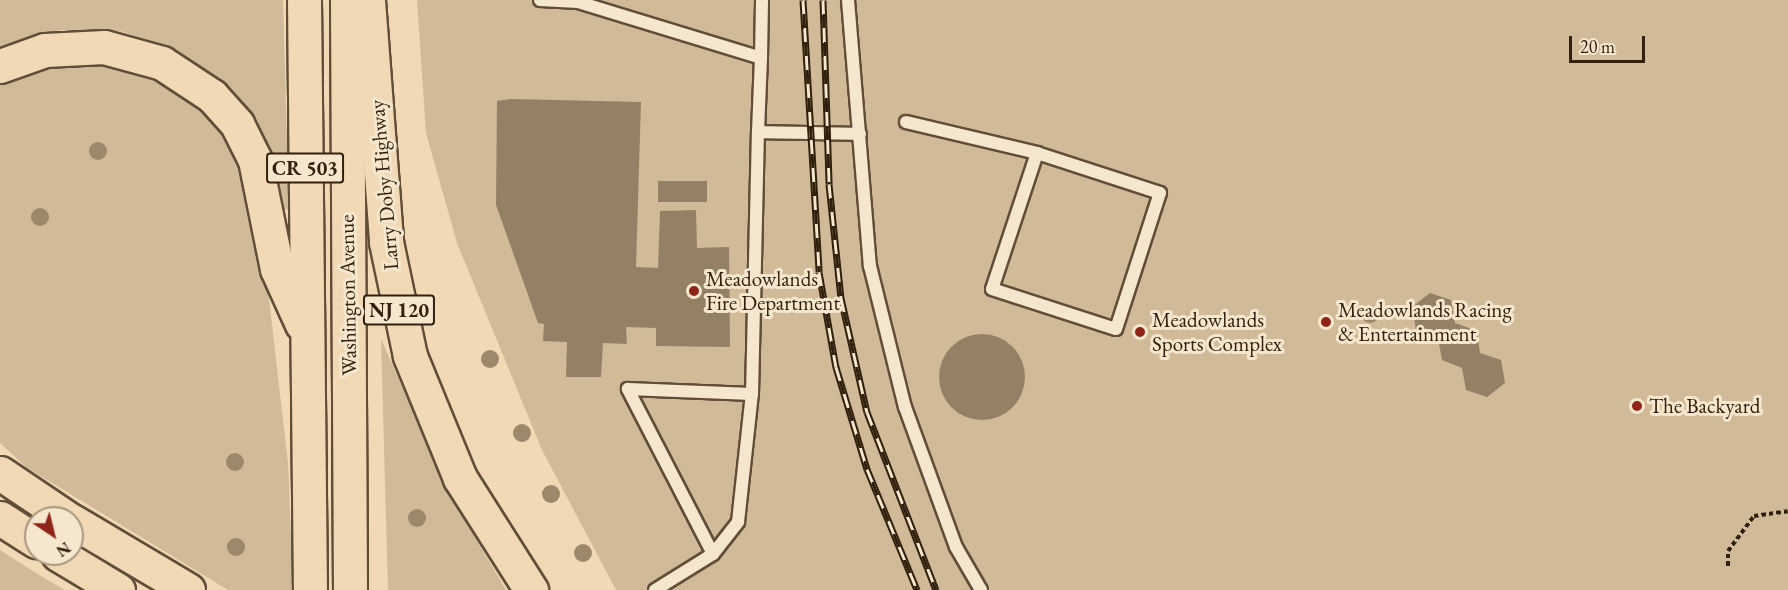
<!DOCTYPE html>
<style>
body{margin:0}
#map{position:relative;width:1788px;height:590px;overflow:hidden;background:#f0d9b4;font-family:"EB Garamond",serif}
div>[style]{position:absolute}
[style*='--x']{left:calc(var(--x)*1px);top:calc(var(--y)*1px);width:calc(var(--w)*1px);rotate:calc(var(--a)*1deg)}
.green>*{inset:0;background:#d0ba98}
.building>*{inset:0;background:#948064;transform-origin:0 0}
.round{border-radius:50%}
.path>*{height:4px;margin-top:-2px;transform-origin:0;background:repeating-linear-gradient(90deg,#31200e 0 4.5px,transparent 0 7.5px)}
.roads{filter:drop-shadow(2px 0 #614e38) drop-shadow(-2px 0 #614e38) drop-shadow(0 2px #614e38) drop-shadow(0 -2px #614e38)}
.lane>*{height:12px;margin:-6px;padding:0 6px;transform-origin:6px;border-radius:6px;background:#f5e6ce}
.primary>*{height:33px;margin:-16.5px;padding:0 16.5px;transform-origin:16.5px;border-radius:16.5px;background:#f0d9b4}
.rail>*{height:7px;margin-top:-3.5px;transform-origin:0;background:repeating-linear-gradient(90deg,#f5e6ce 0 14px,#31200e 0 28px);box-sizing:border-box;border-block:2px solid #31200e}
.trees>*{width:18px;height:18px;margin:-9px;border-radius:50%;background:#9d886b}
.dots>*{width:16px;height:16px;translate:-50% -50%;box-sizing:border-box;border:3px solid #f5e6ce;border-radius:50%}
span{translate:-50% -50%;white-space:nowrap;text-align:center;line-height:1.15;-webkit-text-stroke:6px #f5e6ce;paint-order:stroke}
.shield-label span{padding:2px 4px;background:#f5e6ce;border:2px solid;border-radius:4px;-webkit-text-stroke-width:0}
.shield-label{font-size:20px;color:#31200e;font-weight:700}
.street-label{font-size:21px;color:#31200e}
.poi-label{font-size:21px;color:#31200e}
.left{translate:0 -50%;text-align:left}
.north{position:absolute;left:24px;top:506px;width:60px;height:60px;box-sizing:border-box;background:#f5e6ce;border:2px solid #a79781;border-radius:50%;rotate:145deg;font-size:16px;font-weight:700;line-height:24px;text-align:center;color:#31200e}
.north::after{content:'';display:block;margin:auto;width:21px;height:27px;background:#8f2418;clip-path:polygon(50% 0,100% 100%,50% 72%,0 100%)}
.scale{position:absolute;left:1569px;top:36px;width:76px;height:27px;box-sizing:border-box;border:3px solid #31200e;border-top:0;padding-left:8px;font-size:18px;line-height:21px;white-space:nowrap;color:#31200e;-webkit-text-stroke:4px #f5e6ce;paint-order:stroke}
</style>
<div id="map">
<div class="green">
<div style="clip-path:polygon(0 0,283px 0,289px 210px,282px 209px,267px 149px,251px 118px,230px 89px,200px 66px,176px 49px,120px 31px,61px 30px,0 46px)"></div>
<div style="clip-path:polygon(417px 0,1788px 0,1788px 590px,616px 590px,542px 450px,457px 243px,426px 133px)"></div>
<div style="clip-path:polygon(86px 61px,150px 73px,208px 112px,231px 140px,260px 221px,288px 463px,293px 590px,228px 590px,26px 467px,0 443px,0 85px,40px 66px)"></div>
<div style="clip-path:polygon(381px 339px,449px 493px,506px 590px,388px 590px)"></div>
<div style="clip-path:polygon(0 550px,44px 578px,65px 590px,0 590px)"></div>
</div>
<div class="building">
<div style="clip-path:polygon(510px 99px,641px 102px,636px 267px,658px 268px,660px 211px,696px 210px,697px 248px,729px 247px,730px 347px,656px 346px,656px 328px,626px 327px,627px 344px,603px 343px,601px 377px,566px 377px,567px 342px,543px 341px,544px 324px,538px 323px,496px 205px,497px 101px)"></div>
<div style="left:658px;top:181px;width:49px;height:21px"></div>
<div style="clip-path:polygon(1430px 293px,1451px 300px,1455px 323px,1477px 331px,1480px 353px,1501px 360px,1505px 383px,1487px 397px,1466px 390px,1462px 368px,1442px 360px,1438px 338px,1416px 330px,1412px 307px)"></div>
<div class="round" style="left:939px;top:334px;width:86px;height:86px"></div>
</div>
<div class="path">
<div style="--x:1728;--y:566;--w:15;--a:-90"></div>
<div style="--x:1728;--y:551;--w:44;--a:-53.4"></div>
<div style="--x:1754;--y:516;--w:34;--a:-8"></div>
</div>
<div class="roads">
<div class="lane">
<div style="--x:540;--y:0;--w:38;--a:3"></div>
<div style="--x:578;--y:2;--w:191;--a:17"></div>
<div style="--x:761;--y:58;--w:58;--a:-89"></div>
<div style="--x:848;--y:0;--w:267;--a:85.3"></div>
<div style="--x:870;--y:266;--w:145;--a:76.1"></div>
<div style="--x:905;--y:407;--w:149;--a:70"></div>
<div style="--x:956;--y:547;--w:50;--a:59.8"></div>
<div style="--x:906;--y:122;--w:135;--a:13.3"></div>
<div style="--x:1037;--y:153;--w:143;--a:108.3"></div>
<div style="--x:992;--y:289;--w:130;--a:17.9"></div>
<div style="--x:1116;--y:329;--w:143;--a:-72.1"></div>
<div style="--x:1160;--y:193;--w:129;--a:-162"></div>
<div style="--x:758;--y:132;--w:74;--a:-87.7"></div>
<div style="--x:713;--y:554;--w:186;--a:-117.3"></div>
<div style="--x:628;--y:389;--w:124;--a:2.3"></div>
<div style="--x:655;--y:590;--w:68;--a:-31.8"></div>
<div style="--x:713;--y:554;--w:41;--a:-52"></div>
<div style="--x:738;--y:522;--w:129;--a:-83.8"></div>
<div style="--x:752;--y:394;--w:262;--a:-88.7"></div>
<div style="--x:758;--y:132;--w:102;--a:1.1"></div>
</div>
<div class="primary">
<div style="--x:304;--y:0;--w:590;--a:89.42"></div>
<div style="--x:347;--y:0;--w:590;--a:89.71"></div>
<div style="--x:368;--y:0;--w:243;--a:85.7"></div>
<div style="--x:386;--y:242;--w:116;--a:78.1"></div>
<div style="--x:410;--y:356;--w:132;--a:67.7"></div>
<div style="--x:460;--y:478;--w:133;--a:57.6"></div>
<div style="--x:0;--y:66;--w:48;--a:-19.6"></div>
<div style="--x:45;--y:50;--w:59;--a:-2.9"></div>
<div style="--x:104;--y:47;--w:60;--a:15.4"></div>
<div style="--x:162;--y:63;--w:60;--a:33.4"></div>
<div style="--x:212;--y:96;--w:38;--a:48"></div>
<div style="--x:237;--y:124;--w:40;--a:63.4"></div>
<div style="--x:255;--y:160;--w:111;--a:78.6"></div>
<div style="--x:277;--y:269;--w:60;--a:65.6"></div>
<div style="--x:0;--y:473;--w:81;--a:33.9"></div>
<div style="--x:0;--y:518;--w:43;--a:32.6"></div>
<div style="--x:72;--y:521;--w:135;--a:30.7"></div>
<div style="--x:58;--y:554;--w:70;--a:31"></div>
</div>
</div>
<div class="rail">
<div style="--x:803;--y:0;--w:272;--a:86.6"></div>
<div style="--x:819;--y:272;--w:97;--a:79.9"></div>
<div style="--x:836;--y:367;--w:107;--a:73.1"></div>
<div style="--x:867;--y:469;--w:131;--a:67.5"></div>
<div style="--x:823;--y:0;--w:184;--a:88.1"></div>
<div style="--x:829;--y:184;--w:115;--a:84"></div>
<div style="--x:841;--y:298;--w:117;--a:77.2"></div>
<div style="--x:867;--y:412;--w:191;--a:68.8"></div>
</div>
<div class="trees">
<div style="left:98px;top:151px"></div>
<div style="left:40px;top:217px"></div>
<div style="left:1370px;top:314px"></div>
<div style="left:490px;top:359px"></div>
<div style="left:522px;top:433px"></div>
<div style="left:235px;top:462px"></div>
<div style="left:551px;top:494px"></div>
<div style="left:417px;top:518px"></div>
<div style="left:236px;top:547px"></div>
<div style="left:583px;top:553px"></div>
</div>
<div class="dots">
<div style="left:694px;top:291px;background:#8f2418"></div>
<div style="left:1326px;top:322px;background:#8f2418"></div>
<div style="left:1140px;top:332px;background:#8f2418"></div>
<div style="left:1637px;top:406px;background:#8f2418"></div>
</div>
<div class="shield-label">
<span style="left:305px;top:168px">CR 503</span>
<span style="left:399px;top:310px">NJ 120</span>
</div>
<div class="street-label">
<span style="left:384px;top:185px;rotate:-95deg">Larry Doby Highway</span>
<span style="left:348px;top:295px;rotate:-91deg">Washington Avenue</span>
</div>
<div class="poi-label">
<span class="left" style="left:706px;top:291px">Meadowlands<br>Fire Department</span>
<span class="left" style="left:1338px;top:322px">Meadowlands Racing<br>&amp; Entertainment</span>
<span class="left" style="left:1152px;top:332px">Meadowlands<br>Sports Complex</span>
<span class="left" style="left:1649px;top:406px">The Backyard</span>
</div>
<div class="north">N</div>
<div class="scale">20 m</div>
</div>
